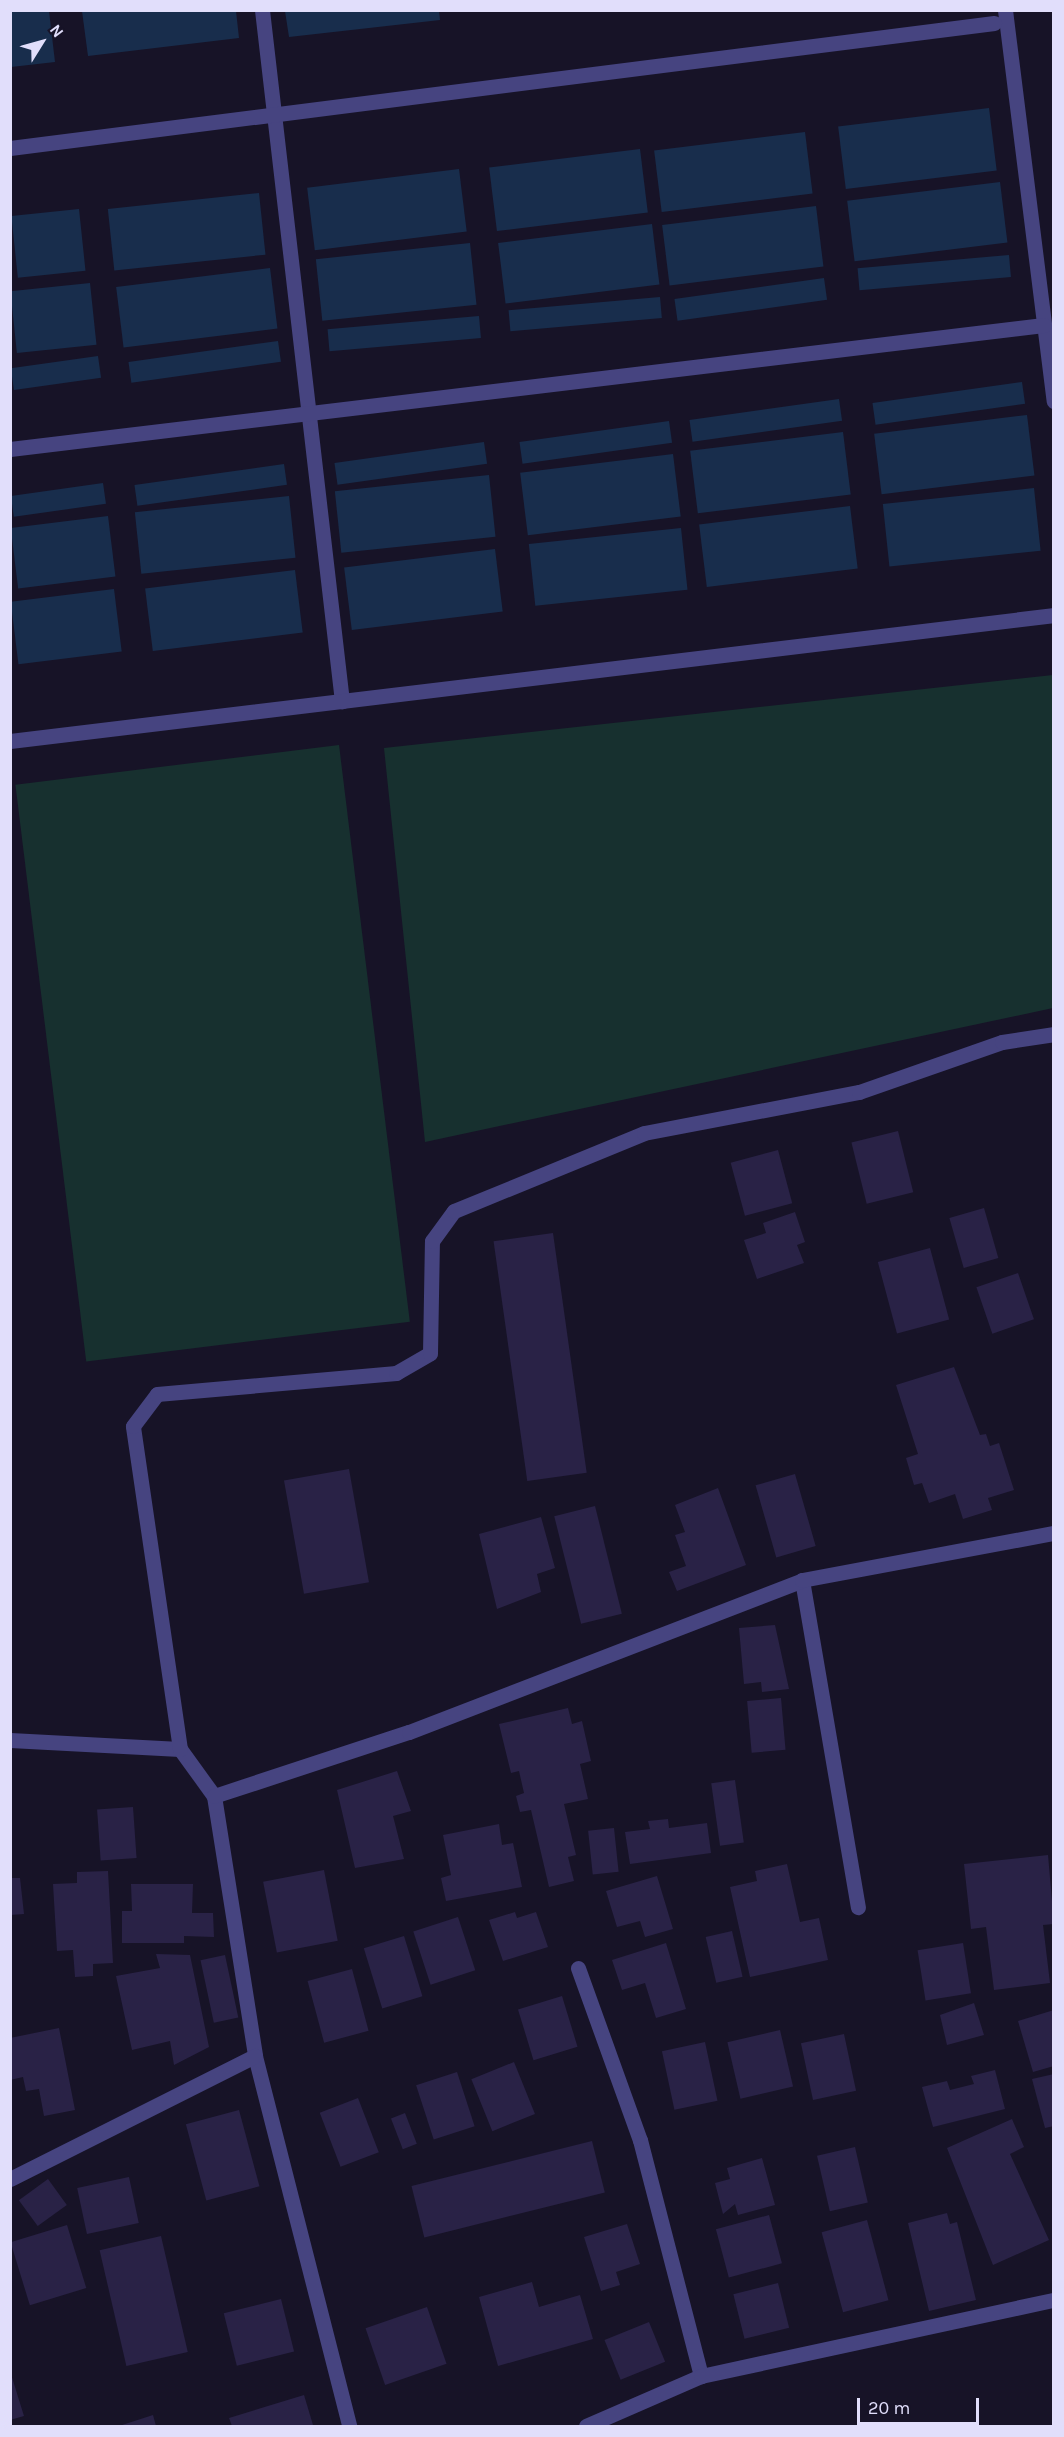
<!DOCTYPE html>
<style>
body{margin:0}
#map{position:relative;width:1064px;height:2437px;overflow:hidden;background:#171327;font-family:Karla,sans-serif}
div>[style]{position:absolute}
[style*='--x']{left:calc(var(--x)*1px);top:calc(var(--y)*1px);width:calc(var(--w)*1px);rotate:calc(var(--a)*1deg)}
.green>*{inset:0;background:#17302f;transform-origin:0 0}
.water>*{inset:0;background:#182d4c;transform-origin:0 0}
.building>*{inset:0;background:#292246;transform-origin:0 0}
.minor>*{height:15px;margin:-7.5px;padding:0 7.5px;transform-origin:7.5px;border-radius:7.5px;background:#464480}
span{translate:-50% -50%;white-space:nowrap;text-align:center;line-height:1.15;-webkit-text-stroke:6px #171327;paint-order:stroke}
.frame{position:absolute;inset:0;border:12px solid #e1defb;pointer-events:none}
.north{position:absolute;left:12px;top:12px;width:60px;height:60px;-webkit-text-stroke:4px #171327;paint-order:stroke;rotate:53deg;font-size:16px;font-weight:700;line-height:24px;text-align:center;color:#e1defb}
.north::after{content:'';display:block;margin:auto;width:21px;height:27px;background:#e1defb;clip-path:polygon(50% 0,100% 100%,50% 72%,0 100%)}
.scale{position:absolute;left:857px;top:2398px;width:122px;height:27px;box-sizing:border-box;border:3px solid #e1defb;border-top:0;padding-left:8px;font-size:18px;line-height:21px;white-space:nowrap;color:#e1defb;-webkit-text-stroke:4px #171327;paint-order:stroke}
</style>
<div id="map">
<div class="green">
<div style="clip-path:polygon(1053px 675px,1053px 1008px,425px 1142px,384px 748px)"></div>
<div style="left:339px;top:745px;width:581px;height:326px;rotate:83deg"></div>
</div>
<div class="water">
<div style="clip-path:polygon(10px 11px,49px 11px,55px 62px,11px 67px)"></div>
<div style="clip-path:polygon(82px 11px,236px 11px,239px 38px,88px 56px)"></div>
<div style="clip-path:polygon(285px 11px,439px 11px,440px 20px,289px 37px)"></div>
<div style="left:989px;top:108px;width:63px;height:152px;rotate:83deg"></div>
<div style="left:805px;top:132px;width:62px;height:152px;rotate:83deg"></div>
<div style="left:640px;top:149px;width:64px;height:152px;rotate:83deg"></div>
<div style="left:459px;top:169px;width:63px;height:153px;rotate:83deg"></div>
<div style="left:1000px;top:182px;width:61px;height:154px;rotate:83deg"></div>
<div style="left:259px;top:193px;width:62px;height:152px;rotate:84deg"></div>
<div style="left:816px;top:206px;width:61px;height:155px;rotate:83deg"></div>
<div style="left:79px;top:209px;width:62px;height:68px;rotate:84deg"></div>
<div style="left:652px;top:224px;width:61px;height:155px;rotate:83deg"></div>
<div style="left:470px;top:243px;width:62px;height:155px;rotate:84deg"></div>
<div style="left:1009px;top:255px;width:22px;height:152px;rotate:85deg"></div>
<div style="left:270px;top:268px;width:61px;height:155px;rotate:83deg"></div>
<div style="left:824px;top:278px;width:22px;height:151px;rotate:82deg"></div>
<div style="left:90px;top:283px;width:62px;height:80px;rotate:84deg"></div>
<div style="left:660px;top:297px;width:21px;height:152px;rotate:85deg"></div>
<div style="left:479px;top:316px;width:22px;height:152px;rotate:85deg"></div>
<div style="left:278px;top:341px;width:21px;height:151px;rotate:82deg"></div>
<div style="left:98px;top:356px;width:22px;height:88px;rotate:82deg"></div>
<div style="left:1022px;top:382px;width:22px;height:151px;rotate:82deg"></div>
<div style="left:839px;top:399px;width:22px;height:151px;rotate:82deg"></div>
<div style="left:1027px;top:415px;width:61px;height:154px;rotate:83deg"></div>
<div style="left:669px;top:421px;width:22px;height:151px;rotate:82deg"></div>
<div style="left:843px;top:432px;width:63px;height:154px;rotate:83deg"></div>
<div style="left:484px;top:442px;width:22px;height:151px;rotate:82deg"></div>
<div style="left:673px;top:454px;width:63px;height:154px;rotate:83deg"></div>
<div style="left:284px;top:464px;width:21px;height:151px;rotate:82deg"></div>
<div style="left:489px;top:475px;width:62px;height:155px;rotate:84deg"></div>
<div style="left:103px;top:483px;width:21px;height:93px;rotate:82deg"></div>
<div style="left:1034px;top:488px;width:63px;height:152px;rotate:84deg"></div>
<div style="left:289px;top:496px;width:62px;height:155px;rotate:84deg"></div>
<div style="left:850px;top:506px;width:63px;height:152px;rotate:83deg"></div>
<div style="left:108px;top:516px;width:61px;height:98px;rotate:83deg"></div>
<div style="left:681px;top:528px;width:62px;height:153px;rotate:84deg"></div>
<div style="left:495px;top:549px;width:63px;height:152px;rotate:83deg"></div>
<div style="left:295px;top:570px;width:63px;height:151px;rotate:83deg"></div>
<div style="left:114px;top:589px;width:63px;height:104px;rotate:83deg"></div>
</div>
<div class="building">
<div style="left:898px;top:1131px;width:63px;height:48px;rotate:76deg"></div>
<div style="left:778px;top:1150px;width:55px;height:49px;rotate:75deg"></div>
<div style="left:984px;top:1208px;width:52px;height:36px;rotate:74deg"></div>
<div style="clip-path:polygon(795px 1212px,805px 1242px,797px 1245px,804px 1263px,757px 1279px,744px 1240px,766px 1233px,763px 1223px)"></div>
<div style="left:553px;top:1233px;width:242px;height:60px;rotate:82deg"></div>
<div style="left:930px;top:1248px;width:74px;height:54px;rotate:75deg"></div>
<div style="left:1018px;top:1273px;width:49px;height:44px;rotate:71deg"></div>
<div style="clip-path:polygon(954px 1367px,980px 1435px,986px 1434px,990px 1446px,999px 1443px,1014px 1490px,988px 1498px,992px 1510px,963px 1519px,955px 1494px,929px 1503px,922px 1483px,914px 1485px,906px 1458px,918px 1454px,896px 1385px)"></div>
<div style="left:349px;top:1469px;width:115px;height:66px;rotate:80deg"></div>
<div style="left:795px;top:1474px;width:75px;height:41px;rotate:74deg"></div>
<div style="clip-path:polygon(718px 1488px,746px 1565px,677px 1591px,669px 1572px,686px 1566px,675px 1535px,685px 1532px,675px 1505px)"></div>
<div style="left:595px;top:1506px;width:111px;height:42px;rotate:76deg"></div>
<div style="clip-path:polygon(541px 1517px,555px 1568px,537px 1574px,541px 1592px,497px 1609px,479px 1534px)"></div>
<div style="clip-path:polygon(775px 1625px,789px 1689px,762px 1692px,761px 1682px,744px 1684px,739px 1628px)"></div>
<div style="left:781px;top:1698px;width:52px;height:34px;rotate:85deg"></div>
<div style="clip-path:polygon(568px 1708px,572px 1724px,582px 1721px,591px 1761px,580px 1764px,588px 1799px,564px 1804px,576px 1855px,568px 1857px,574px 1881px,549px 1887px,531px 1810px,520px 1812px,516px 1796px,524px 1793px,519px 1771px,511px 1773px,499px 1724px)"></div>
<div style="clip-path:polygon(397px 1771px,411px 1811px,393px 1816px,404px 1859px,355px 1868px,337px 1790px)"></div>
<div style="left:735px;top:1780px;width:63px;height:24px;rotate:82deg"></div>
<div style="left:133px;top:1807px;width:51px;height:36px;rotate:86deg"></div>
<div style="clip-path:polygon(668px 1819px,669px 1828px,707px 1823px,711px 1853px,630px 1864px,625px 1832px,650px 1829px,648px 1821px)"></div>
<div style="clip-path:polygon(499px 1824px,502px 1845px,513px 1843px,522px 1887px,446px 1901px,441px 1878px,451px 1875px,443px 1835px)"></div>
<div style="left:614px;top:1828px;width:44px;height:26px;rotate:84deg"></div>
<div style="clip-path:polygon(1048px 1855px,1054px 1924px,1043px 1925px,1050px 1983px,994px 1990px,986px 1927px,971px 1929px,964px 1864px)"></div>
<div style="clip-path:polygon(787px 1864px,800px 1922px,819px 1918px,828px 1960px,750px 1977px,730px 1887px,757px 1881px,755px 1871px)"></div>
<div style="left:324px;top:1870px;width:72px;height:62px;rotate:79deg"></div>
<div style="clip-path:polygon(108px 1871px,113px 1963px,93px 1964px,93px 1976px,75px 1977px,73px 1950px,57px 1951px,53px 1884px,77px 1883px,77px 1872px)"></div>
<div style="clip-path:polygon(657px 1876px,673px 1929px,645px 1937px,640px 1921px,617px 1927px,606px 1891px)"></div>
<div style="clip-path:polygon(10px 1878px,20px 1878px,24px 1914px,10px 1915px)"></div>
<div style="clip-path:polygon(131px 1884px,193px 1884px,192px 1913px,213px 1913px,214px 1937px,184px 1936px,184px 1943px,122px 1943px,122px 1911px,132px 1911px)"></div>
<div style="clip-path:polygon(515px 1912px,517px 1918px,536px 1912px,548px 1947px,503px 1961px,489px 1920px)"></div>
<div style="left:458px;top:1917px;width:56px;height:47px;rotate:72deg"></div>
<div style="left:732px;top:1931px;width:47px;height:27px;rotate:77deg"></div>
<div style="left:404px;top:1936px;width:63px;height:42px;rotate:73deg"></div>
<div style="clip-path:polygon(666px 1943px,686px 2009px,656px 2018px,645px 1983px,622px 1990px,612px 1960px)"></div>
<div style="left:963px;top:1943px;width:51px;height:46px;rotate:81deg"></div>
<div style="clip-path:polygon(156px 1954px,190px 1955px,209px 2047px,174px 2065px,170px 2041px,132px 2050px,116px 1976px,160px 1968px)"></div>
<div style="left:225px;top:1955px;width:64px;height:25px;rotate:78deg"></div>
<div style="left:352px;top:1969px;width:64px;height:46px;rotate:75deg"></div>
<div style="left:562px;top:1996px;width:53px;height:46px;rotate:73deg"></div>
<div style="clip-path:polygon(974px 2003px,984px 2035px,947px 2045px,940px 2015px)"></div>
<div style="clip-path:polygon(1054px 2010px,1054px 2066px,1033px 2072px,1018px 2021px)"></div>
<div style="clip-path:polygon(59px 2028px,75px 2110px,44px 2116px,39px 2089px,26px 2091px,23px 2077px,10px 2080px,10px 2038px)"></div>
<div style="left:780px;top:2030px;width:58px;height:54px;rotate:77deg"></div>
<div style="left:844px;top:2034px;width:58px;height:44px;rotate:78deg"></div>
<div style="left:705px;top:2042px;width:60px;height:44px;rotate:78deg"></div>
<div style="left:514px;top:2062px;width:56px;height:46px;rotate:68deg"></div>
<div style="clip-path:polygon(995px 2070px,1005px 2109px,933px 2127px,922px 2087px,947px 2081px,950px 2090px,974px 2084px,971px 2076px)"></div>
<div style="left:457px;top:2072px;width:57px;height:43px;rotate:72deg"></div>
<div style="clip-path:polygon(1054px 2074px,1054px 2126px,1045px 2128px,1032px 2079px)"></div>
<div style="left:358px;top:2098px;width:58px;height:41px;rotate:69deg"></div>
<div style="left:239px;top:2110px;width:79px;height:55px;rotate:75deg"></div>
<div style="left:405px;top:2113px;width:33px;height:15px;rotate:69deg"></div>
<div style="clip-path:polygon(1012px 2119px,1024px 2147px,1010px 2154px,1049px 2240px,993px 2265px,947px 2148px)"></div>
<div style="left:592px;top:2141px;width:53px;height:186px;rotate:76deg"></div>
<div style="left:855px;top:2147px;width:57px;height:39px;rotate:77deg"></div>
<div style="clip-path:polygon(762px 2158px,775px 2205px,738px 2215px,735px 2204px,723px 2214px,715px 2183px,730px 2179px,727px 2168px)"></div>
<div style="left:129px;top:2177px;width:47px;height:53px;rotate:78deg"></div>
<div style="left:48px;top:2179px;width:32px;height:36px;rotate:54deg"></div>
<div style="clip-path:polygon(947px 2213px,950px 2224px,957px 2222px,976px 2300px,929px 2311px,908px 2223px)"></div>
<div style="left:769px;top:2215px;width:50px;height:55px;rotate:75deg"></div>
<div style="left:867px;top:2220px;width:83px;height:47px;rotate:75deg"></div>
<div style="clip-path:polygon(627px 2224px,640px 2264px,616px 2272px,620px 2285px,601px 2291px,584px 2237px)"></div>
<div style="left:67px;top:2225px;width:66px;height:59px;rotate:73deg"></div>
<div style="left:161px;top:2236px;width:119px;height:63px;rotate:77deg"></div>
<div style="clip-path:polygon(532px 2282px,539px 2307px,580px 2295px,593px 2339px,498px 2366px,479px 2297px)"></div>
<div style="left:778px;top:2283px;width:46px;height:46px;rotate:76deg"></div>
<div style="left:281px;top:2299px;width:54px;height:59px;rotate:76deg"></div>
<div style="left:427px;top:2307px;width:60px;height:65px;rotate:71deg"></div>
<div style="left:649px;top:2322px;width:43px;height:48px;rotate:68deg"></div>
<div style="clip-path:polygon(10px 2371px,24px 2416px,10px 2420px)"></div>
<div style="clip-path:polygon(304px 2395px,313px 2425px,232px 2426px,229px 2418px)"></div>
<div style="clip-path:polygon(153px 2415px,156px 2426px,119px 2426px)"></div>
</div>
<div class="minor">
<div style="--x:262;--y:10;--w:696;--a:83.4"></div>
<div style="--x:1005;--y:10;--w:394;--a:82.9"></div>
<div style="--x:10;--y:148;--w:992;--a:-7.24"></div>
<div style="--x:10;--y:449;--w:1041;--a:-6.84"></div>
<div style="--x:10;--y:741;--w:1052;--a:-6.88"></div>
<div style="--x:802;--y:1580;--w:332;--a:80.3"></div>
<div style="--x:10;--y:1740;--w:170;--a:3"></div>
<div style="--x:180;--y:1749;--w:58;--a:54.1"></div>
<div style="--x:214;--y:1796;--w:263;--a:81"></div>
<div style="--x:255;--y:2056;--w:382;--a:75.7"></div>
<div style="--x:180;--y:1749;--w:326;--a:-98.3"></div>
<div style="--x:133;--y:1426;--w:40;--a:-53"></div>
<div style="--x:157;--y:1394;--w:240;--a:-5"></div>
<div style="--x:396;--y:1373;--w:39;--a:-30"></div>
<div style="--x:430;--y:1353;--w:112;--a:-89"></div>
<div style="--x:432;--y:1241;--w:37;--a:-54"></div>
<div style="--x:454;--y:1211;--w:205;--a:-22.3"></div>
<div style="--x:644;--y:1133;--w:219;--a:-10.8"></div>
<div style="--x:859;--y:1092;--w:151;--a:-19.3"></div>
<div style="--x:1002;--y:1042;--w:53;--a:-8.7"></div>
<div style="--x:214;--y:1796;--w:205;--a:-18.2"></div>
<div style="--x:409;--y:1732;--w:421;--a:-21.1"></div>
<div style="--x:802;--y:1580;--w:256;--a:-10.6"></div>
<div style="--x:578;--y:1968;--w:183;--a:70.2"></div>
<div style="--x:640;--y:2140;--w:244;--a:75.5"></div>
<div style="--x:10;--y:2179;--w:274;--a:-26.7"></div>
<div style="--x:586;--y:2426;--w:125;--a:-23.5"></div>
<div style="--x:701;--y:2376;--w:361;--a:-12.2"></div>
</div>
<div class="frame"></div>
<div class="north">N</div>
<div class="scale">20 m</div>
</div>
